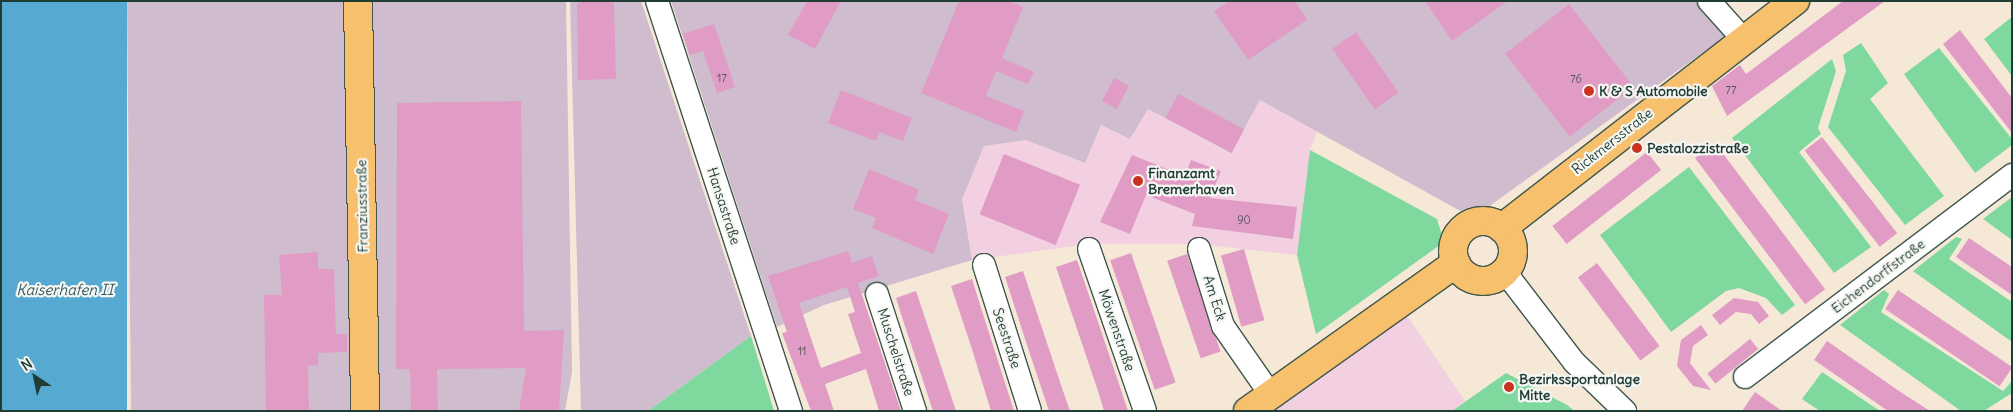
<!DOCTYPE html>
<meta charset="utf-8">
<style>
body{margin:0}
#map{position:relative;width:2013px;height:412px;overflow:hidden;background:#f5e8d7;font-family:Delius,sans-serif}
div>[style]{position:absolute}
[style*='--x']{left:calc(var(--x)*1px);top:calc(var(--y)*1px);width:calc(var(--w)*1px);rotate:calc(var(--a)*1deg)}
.built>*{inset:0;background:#f2cfe1}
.industrial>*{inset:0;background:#cfbdcf}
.green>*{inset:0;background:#7fd89e}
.water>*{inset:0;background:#56a9d1;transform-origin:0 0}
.building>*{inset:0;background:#e19cc5;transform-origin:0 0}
.roads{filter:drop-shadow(1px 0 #3f574c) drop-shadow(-1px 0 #3f574c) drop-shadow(0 1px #3f574c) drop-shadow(0 -1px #3f574c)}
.minor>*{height:22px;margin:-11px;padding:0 11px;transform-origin:11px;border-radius:11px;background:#fff}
.major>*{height:28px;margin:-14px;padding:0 14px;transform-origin:14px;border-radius:14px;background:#f7c06c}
.major>.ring{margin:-14px;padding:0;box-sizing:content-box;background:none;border:28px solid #f7c06c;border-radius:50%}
.dots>*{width:14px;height:14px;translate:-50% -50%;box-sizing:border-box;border:2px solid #f6f6f2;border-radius:50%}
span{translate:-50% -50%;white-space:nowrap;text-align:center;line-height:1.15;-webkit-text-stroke:4.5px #f6f6f2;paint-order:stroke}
.number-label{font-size:11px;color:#505558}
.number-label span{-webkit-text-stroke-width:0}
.poi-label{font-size:14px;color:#1f3d34;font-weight:700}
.left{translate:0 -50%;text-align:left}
.street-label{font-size:14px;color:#1f3d34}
.water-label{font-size:15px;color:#305d63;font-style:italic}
.frame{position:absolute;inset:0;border:2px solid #1f3d34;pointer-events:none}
.north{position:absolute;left:10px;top:352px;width:50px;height:50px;-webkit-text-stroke:4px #f6f6f2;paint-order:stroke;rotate:326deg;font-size:14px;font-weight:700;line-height:20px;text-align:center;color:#1f3d34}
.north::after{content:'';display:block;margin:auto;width:18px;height:22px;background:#1f3d34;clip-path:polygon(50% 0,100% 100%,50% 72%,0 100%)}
</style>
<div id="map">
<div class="built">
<div style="clip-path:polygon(1260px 100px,1317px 131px,1310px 150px,1297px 255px,1198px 244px,1089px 244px,972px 260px,962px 199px,984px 146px,1026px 140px,1085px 163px,1101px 125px,1148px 109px,1231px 153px)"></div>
<div style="clip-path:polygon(1406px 314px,1465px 401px,1452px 411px,1268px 411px)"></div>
</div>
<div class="industrial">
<div style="clip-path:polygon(127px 1px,566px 1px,572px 372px,565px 411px,131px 411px)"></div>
<div style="clip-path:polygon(570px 1px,641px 1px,751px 336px,648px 411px,581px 411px)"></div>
<div style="clip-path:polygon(671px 1px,1698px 1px,1727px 35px,1473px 218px,1260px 100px,1231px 153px,1148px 109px,1130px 139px,1101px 125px,1085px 163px,1026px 140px,984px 146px,962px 199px,972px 260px,824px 305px,777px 327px)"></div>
</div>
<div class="green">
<div style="clip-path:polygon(2012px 17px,2012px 76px,1984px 39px)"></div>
<div style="clip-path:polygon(1861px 43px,1888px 83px,1870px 99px,1944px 196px,1905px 225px,1828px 127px,1846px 71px,1843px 55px)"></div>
<div style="clip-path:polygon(1939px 48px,2012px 139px,2012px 145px,1975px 173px,1904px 74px)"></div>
<div style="clip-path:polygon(1832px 59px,1836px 71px,1818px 128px,1821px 134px,1799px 152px,1871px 247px,1834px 273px,1732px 138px)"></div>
<div style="clip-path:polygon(1310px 150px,1437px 219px,1444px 242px,1316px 334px,1297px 255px)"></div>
<div style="clip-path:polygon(1689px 167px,1795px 305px,1782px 315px,1766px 298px,1739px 288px,1726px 291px,1671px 332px,1600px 235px)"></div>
<div style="clip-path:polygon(2012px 197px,2012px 240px,1983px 219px)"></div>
<div style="clip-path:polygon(1956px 237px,1962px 239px,1949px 259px,2012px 302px,2012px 342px,1913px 271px)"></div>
<div style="clip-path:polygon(1884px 290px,1889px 294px,1881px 312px,2003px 391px,2012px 381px,2012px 393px,1984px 411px,1961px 411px,1840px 325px)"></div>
<div style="clip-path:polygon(751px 336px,774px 411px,648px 411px)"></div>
<div style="clip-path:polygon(1822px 372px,1880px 411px,1820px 411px,1802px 399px)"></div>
<div style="clip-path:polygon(1506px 373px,1567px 405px,1575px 411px,1452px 411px)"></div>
</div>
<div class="water">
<div style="left:1px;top:1px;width:126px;height:410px"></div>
</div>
<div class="building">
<div style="clip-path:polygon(583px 1px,614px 1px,616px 79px,578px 80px,577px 4px)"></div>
<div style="clip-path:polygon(807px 1px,841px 1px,815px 49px,788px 35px)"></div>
<div style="clip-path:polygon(959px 1px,1009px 1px,1023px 7px,1002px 58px,1034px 72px,1028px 84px,996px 71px,986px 96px,1024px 111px,1016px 132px,921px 93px)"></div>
<div style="clip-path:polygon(1229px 1px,1295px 1px,1307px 20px,1248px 60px,1214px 11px)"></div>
<div style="clip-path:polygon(1425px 1px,1508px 1px,1452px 41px)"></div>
<div style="clip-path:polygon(1843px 1px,1885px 1px,1727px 116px,1712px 86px,1740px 65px,1746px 74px)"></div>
<div style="left:1569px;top:4px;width:105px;height:81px;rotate:52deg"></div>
<div style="clip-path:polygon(714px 24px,735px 87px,717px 93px,703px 51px,690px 55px,683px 34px)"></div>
<div style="clip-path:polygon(1960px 30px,2012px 98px,2012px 133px,1943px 44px)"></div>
<div style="left:1356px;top:32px;width:74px;height:29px;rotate:55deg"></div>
<div style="left:1114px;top:78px;width:17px;height:26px;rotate:28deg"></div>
<div style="clip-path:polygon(841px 90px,912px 118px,903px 141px,879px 132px,876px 141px,828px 123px)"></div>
<div style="left:1178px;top:94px;width:75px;height:27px;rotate:28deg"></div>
<div style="clip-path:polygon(521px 101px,524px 331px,564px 330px,559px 411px,519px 411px,526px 368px,437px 369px,438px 411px,411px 411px,410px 369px,396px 369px,397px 103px)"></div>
<div style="left:1822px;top:137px;width:122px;height:22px;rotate:52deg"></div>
<div style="left:1715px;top:143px;width:183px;height:25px;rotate:53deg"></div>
<div style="left:1647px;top:152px;width:23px;height:120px;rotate:52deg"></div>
<div style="left:1004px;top:154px;width:82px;height:65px;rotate:22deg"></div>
<div style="clip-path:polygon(1132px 155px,1185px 176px,1191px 160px,1221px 171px,1210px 198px,1297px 207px,1293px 239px,1192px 226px,1195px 214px,1146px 195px,1130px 234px,1100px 222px)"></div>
<div style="clip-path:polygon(869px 169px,919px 190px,915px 200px,949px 214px,933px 254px,872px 228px,876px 218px,853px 209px)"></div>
<div style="clip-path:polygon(1969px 238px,2012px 267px,2012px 295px,1956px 257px)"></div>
<div style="left:1244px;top:249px;width:74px;height:24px;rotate:74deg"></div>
<div style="clip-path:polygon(evenodd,848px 251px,852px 263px,872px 256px,879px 276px,858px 283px,901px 411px,879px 411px,866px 369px,825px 384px,834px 411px,811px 411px,782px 333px,787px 332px,768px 276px,848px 251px,847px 287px,855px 312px,848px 314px,861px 353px,821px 368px,799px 303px,847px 287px)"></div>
<div style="clip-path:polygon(318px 252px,318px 269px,334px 269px,336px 334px,347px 334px,347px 352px,318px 353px,318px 365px,308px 366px,309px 411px,266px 411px,264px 295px,282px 295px,279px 255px)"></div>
<div style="left:1131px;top:253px;width:137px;height:22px;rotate:71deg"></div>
<div style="left:1187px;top:254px;width:103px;height:21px;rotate:71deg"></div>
<div style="clip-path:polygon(1077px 260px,1117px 378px,1128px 411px,1104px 411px,1098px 391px,1056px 267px)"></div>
<div style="left:1597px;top:263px;width:104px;height:24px;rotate:53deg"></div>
<div style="clip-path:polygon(1023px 271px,1062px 388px,1070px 411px,1049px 411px,1025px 339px,1005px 277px)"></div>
<div style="clip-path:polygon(972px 279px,982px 311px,1014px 411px,991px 411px,971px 346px,951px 286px)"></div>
<div style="left:1898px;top:290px;width:138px;height:23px;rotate:34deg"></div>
<div style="clip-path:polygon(916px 291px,956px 411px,933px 411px,901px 314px,896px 298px)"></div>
<div style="clip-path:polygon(1734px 298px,1758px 302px,1769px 316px,1759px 324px,1751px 314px,1736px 312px,1720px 325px,1712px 315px)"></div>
<div style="clip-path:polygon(1701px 325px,1708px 335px,1693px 346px,1690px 363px,1711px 390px,1693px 386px,1677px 366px,1681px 340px)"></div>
<div style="left:1750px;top:339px;width:13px;height:55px;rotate:51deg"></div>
<div style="clip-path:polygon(1827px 341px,1899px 391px,1930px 411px,1888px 411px,1814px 360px)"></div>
<div style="clip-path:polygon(1755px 392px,1782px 411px,1742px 411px)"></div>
</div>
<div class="roads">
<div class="minor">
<div style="--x:657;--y:1;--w:431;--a:71.9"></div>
<div style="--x:1709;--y:1;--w:52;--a:48.1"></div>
<div style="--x:1089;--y:249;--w:171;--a:70.9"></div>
<div style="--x:1199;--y:249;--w:81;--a:72.7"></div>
<div style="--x:1223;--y:326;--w:84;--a:55.2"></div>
<div style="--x:984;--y:265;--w:153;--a:72.5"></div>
<div style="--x:1505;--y:272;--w:113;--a:52.5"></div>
<div style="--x:1574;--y:362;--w:71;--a:43.9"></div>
<div style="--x:877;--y:294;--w:123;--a:72"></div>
<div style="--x:1745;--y:377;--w:335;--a:-37.1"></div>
</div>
<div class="major">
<div style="--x:358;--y:1;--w:410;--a:89"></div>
<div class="ring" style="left:1453px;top:221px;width:32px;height:32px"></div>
<div style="--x:1502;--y:228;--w:371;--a:-37.8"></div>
<div style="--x:1248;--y:411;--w:255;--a:-35.4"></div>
</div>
</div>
<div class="dots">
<div style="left:1589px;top:91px;background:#c8321e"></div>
<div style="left:1637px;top:148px;background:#c8321e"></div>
<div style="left:1138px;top:181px;background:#c8321e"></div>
<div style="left:1509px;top:387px;background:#c8321e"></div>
</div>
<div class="number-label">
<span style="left:722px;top:78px">17</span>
<span style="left:1576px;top:79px">76</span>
<span style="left:1731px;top:90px">77</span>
<span style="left:1244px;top:220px">90</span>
<span style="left:802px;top:351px">11</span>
</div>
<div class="poi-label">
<span class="left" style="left:1599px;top:91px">K &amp; S Automobile</span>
<span class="left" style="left:1647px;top:148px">Pestalozzistraße</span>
<span class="left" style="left:1148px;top:181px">Finanzamt<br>Bremerhaven</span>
<span class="left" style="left:1519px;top:387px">Bezirkssportanlage<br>Mitte</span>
</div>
<div class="street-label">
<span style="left:1612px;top:141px;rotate:-38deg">Rickmersstraße</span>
<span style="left:362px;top:206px;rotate:-91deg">Franziusstraße</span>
<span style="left:724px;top:206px;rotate:72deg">Hansastraße</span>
<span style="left:1878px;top:276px;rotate:-37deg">Eichendorffstraße</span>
<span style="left:1215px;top:298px;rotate:72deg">Am Eck</span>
<span style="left:1117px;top:330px;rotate:71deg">Möwenstraße</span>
<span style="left:1007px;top:338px;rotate:72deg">Seestraße</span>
<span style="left:896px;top:352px;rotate:72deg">Muschelstraße</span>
</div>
<div class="water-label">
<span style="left:65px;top:290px">Kaiserhafen II</span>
</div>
<div class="frame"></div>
<div class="north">N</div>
</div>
